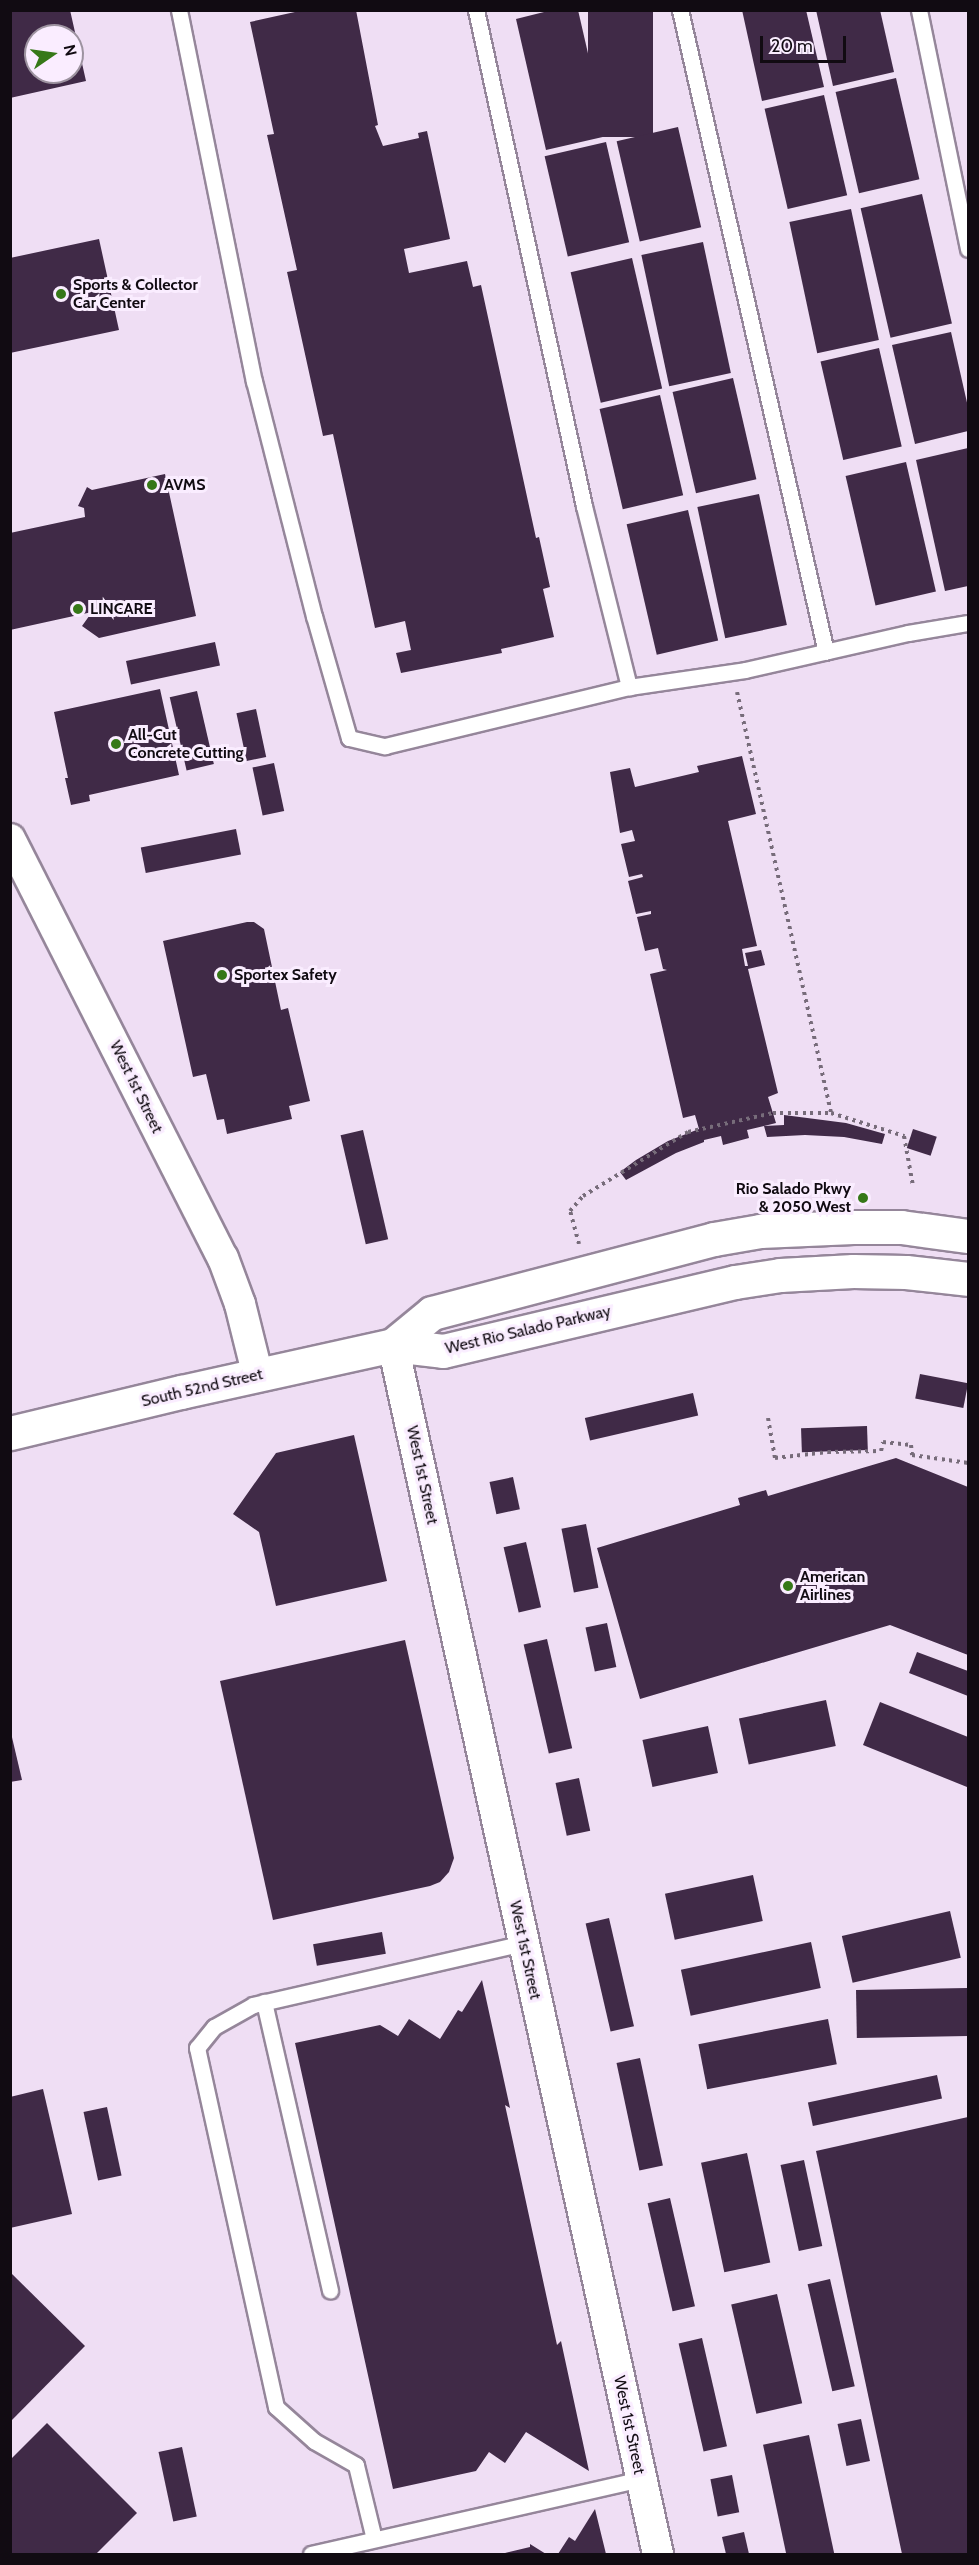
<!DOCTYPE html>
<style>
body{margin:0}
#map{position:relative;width:979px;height:2565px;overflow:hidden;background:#efdef4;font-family:Cabin,sans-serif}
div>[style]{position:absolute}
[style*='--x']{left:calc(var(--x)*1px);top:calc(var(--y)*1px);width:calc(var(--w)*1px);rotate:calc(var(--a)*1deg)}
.building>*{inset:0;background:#402a47;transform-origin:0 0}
.path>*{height:4px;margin-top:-2px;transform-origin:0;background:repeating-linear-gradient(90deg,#776c7a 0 3px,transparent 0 7.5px)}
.roads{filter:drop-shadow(2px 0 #95869a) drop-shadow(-2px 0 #95869a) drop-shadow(0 2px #95869a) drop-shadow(0 -2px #95869a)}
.lane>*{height:15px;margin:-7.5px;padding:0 7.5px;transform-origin:7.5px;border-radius:7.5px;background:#fff}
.street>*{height:30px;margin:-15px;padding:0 15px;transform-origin:15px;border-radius:15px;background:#fff}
.secondary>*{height:33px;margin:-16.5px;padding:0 16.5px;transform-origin:16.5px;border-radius:16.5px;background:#fff}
.dots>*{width:16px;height:16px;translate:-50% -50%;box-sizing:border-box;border:3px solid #faedff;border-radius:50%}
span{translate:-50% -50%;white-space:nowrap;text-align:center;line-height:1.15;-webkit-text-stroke:6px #faedff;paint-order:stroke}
.poi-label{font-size:16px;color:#110b12;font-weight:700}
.left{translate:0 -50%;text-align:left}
.right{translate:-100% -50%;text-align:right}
.street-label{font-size:16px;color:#110b12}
.frame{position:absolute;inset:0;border:12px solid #110b12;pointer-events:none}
.north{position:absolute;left:24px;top:24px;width:60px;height:60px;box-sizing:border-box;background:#faedff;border:2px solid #9d93a0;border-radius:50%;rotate:77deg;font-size:16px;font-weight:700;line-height:24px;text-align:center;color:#110b12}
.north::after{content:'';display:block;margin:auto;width:21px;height:27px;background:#367818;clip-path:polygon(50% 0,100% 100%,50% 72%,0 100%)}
.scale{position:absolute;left:760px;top:36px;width:86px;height:27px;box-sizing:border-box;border:3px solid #110b12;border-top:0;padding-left:8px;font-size:18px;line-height:21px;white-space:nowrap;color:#110b12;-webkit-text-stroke:4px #faedff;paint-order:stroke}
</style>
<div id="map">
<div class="building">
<div style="clip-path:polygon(evenodd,10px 10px,70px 10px,86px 81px,10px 98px,10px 10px,36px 36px,72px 36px,72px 72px,36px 72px,36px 36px)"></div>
<div style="clip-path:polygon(304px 10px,356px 10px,378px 125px,375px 126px,383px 146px,419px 138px,418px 133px,427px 131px,450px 239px,404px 249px,409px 273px,467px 261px,473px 287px,481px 285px,536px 538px,539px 537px,550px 587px,543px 589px,554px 637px,501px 649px,502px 653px,401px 673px,396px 653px,411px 650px,405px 621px,375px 628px,333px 434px,323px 436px,287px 272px,297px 270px,267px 135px,274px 134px,250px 22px)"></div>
<div style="clip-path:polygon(552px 10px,578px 10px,607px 136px,546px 150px,516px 19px)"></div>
<div style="left:588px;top:10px;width:65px;height:127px"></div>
<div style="clip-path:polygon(742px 10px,806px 10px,824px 87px,762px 101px)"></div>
<div style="clip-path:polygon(816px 10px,880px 10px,894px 72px,833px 86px)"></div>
<div style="left:896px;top:78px;width:104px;height:62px;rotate:77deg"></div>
<div style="left:824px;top:95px;width:103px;height:61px;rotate:77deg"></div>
<div style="left:678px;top:127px;width:103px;height:63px;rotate:77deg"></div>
<div style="left:606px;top:142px;width:103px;height:63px;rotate:77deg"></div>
<div style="left:922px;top:194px;width:133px;height:63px;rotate:77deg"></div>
<div style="left:851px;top:209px;width:134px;height:63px;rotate:78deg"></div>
<div style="clip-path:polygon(99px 239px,119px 330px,10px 353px,10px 258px)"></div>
<div style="left:703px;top:242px;width:134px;height:63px;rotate:78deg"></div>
<div style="left:632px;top:258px;width:134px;height:63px;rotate:77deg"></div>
<div style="clip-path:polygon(951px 332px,968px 407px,968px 431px,915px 444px,892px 345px)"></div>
<div style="left:879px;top:348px;width:101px;height:60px;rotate:77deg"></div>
<div style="left:733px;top:378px;width:104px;height:62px;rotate:77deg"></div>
<div style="left:660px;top:395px;width:103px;height:62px;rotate:77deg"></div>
<div style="clip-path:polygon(968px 448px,968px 586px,945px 591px,916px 460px)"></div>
<div style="left:906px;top:462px;width:133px;height:62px;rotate:77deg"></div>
<div style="clip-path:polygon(165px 474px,196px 616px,99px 638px,82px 626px,92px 612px,10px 630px,10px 533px,85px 517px,84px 508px,78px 506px,87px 487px,92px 490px)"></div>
<div style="left:759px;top:494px;width:134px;height:63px;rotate:78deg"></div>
<div style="left:688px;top:510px;width:134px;height:63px;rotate:77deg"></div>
<div style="left:215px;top:642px;width:24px;height:91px;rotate:78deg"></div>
<div style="clip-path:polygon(160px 689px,179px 775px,89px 795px,90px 801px,71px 805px,65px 778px,68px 778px,54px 712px)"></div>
<div style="left:197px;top:691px;width:75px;height:28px;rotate:77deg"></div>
<div style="left:256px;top:709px;width:49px;height:20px;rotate:78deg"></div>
<div style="clip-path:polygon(742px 756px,756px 814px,728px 821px,757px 946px,742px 949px,745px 966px,748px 966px,745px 953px,761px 950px,765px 965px,748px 969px,778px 1093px,768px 1097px,776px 1123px,747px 1130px,749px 1138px,723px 1145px,721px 1136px,704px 1140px,704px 1142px,676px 1153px,626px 1180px,620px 1172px,636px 1160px,668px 1141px,699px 1129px,695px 1115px,683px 1118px,650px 974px,667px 970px,663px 969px,658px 948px,645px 951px,637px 917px,651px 914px,651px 911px,636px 914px,628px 881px,643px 877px,642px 874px,629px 877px,621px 844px,635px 841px,632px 830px,620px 833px,610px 772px,630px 768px,635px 787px,699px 772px,697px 766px)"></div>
<div style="left:274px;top:763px;width:49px;height:22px;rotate:78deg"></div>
<div style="left:236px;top:829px;width:26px;height:97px;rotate:79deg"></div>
<div style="clip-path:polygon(247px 922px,254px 922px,264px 929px,281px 1010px,288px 1008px,310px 1101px,289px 1106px,292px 1119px,227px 1134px,224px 1119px,217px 1120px,206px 1074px,193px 1077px,163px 941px)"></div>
<div style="clip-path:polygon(784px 1115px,846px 1123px,885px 1134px,882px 1144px,844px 1137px,805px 1135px,767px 1137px,764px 1126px,784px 1125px)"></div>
<div style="left:913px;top:1129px;width:25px;height:20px;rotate:18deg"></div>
<div style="left:363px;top:1130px;width:112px;height:23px;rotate:77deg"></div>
<div style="left:920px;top:1374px;width:49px;height:25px;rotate:11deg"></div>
<div style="left:693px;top:1393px;width:23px;height:111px;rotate:77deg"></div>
<div style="left:867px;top:1426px;width:24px;height:66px;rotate:88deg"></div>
<div style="clip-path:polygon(354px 1435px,387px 1581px,276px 1606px,259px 1532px,233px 1514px,276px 1453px)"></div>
<div style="clip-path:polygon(896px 1458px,968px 1487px,968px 1655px,890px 1625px,640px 1699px,597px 1548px,740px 1505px,738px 1498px,766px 1490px,768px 1496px)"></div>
<div style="left:513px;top:1477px;width:33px;height:24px;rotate:78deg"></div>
<div style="left:586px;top:1524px;width:65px;height:25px;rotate:79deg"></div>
<div style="left:526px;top:1542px;width:67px;height:23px;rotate:77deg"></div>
<div style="left:607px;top:1623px;width:45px;height:22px;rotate:78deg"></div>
<div style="left:547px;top:1639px;width:112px;height:24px;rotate:77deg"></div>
<div style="clip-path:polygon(405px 1640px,454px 1858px,449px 1872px,440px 1882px,430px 1886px,273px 1920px,220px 1681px)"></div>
<div style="clip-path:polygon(917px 1652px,968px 1671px,968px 1696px,909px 1673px)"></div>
<div style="left:826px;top:1700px;width:47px;height:89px;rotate:78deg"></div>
<div style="clip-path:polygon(880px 1702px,968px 1737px,967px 1787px,863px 1745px)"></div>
<div style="left:708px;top:1726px;width:48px;height:67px;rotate:78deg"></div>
<div style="clip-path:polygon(11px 1733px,22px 1780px,10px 1782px,10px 1734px)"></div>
<div style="left:579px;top:1778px;width:54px;height:24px;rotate:78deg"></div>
<div style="left:753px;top:1875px;width:47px;height:90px;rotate:78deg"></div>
<div style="left:950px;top:1911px;width:48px;height:111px;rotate:77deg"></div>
<div style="left:609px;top:1918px;width:111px;height:24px;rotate:77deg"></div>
<div style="left:382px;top:1932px;width:22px;height:70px;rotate:80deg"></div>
<div style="left:811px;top:1942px;width:47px;height:133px;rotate:78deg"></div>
<div style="clip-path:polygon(482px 1980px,510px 2108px,505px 2105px,557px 2345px,561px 2341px,589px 2471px,526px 2432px,505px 2463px,489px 2452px,476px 2471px,393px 2489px,295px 2043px,380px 2025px,398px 2036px,409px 2019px,440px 2039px,458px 2010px,462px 2012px)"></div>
<div style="left:967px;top:1988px;width:48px;height:111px;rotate:89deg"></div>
<div style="left:828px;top:2019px;width:46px;height:132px;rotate:79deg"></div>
<div style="left:640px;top:2058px;width:110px;height:24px;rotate:78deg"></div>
<div style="left:937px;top:2075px;width:24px;height:132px;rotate:78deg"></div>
<div style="clip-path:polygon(43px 2089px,72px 2214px,10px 2228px,10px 2097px)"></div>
<div style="left:107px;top:2107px;width:70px;height:24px;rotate:78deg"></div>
<div style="clip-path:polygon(968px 2117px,968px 2554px,902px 2554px,816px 2151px)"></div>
<div style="left:747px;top:2153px;width:112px;height:47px;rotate:78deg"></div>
<div style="left:804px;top:2160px;width:88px;height:24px;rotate:78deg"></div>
<div style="left:670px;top:2198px;width:111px;height:23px;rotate:77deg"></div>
<div style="clip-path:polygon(10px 2272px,85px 2346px,10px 2422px)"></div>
<div style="left:830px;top:2279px;width:110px;height:23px;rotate:77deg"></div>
<div style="left:777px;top:2294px;width:112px;height:47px;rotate:77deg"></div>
<div style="left:702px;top:2338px;width:111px;height:24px;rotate:77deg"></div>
<div style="left:861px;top:2419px;width:43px;height:24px;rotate:78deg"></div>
<div style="clip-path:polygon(47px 2423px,137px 2513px,96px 2554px,10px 2554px,10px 2460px)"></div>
<div style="left:809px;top:2435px;width:121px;height:47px;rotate:78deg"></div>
<div style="left:182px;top:2447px;width:71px;height:24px;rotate:78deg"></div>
<div style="left:732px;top:2475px;width:38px;height:22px;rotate:79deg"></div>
<div style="clip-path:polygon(595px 2509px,606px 2554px,558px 2554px,569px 2537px,575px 2541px)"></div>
<div style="clip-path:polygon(744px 2532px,749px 2554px,726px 2554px,722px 2537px)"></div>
<div style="clip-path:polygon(530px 2544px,546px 2554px,501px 2554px,530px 2547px)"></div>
</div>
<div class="path">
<div style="--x:737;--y:692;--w:431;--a:77.4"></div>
<div style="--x:579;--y:1244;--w:34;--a:-105"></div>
<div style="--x:570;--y:1211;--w:20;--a:-49"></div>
<div style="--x:583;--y:1196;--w:123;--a:-31.4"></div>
<div style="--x:688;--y:1132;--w:87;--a:-12.6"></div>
<div style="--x:773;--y:1113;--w:58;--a:0"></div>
<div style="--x:831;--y:1113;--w:77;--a:17.5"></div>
<div style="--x:904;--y:1136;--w:51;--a:79.8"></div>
<div style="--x:768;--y:1418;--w:41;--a:80.1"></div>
<div style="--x:775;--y:1458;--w:53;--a:-6.5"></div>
<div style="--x:828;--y:1452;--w:53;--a:-1.1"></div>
<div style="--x:881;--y:1451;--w:9;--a:-77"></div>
<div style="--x:883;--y:1442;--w:28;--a:6"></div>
<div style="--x:911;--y:1445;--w:10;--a:84"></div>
<div style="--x:912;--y:1455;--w:57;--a:8.1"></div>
</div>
<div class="roads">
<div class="lane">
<div style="--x:179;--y:10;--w:379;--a:78.6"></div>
<div style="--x:254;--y:381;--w:243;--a:75.7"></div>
<div style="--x:314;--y:616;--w:127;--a:74"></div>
<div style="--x:349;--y:738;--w:37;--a:13"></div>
<div style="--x:385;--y:746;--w:251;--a:-13.6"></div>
<div style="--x:629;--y:687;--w:117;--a:-8.3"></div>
<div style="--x:745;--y:670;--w:167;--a:-12.8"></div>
<div style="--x:908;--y:633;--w:61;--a:-9.5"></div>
<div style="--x:476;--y:10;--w:508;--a:77.72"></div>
<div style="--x:584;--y:506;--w:187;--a:76"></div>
<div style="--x:680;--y:10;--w:658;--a:77.19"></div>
<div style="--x:919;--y:10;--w:244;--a:78.4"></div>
<div style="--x:264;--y:2002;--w:296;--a:77.1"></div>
<div style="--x:374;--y:2539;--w:76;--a:-103.7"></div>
<div style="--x:356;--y:2465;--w:48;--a:-150.3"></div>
<div style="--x:314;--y:2441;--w:51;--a:-138.2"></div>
<div style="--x:276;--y:2407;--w:368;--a:-102.4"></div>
<div style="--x:197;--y:2048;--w:27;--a:-51"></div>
<div style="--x:214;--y:2027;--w:45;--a:-29.4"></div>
<div style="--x:253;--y:2005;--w:278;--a:-12.9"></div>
<div style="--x:311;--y:2554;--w:338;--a:-12.8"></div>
</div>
<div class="street">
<div style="--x:10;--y:839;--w:470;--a:63.1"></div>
<div style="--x:223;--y:1258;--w:49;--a:69.7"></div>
<div style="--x:240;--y:1304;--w:74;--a:76"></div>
<div style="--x:393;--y:1345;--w:1238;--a:77.64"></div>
</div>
<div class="secondary">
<div style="--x:393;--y:1345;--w:50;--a:-39.4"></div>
<div style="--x:432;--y:1313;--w:292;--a:-14.7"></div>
<div style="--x:714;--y:1239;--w:47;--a:-9.9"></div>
<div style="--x:760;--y:1231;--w:93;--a:-2.5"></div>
<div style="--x:853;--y:1227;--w:48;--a:0"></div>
<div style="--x:901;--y:1227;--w:68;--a:7.7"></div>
<div style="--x:10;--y:1433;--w:176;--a:-13.5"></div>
<div style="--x:181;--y:1392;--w:217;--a:-12.5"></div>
<div style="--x:393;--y:1345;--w:50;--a:6.8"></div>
<div style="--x:443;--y:1351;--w:300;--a:-13.3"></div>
<div style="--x:735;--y:1282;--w:46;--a:-8.8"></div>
<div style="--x:780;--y:1275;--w:73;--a:-3.1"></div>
<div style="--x:853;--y:1271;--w:53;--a:1.1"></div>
<div style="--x:906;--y:1272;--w:62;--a:6.4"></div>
</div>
</div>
<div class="dots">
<div style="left:61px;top:294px;background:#367818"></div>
<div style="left:152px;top:485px;background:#367818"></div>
<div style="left:78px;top:609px;background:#367818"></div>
<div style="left:116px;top:744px;background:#367818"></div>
<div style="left:222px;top:975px;background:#367818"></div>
<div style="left:863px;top:1198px;background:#367818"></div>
<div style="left:788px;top:1586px;background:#367818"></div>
</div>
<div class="poi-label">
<span class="left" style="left:73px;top:294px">Sports &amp; Collector<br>Car Center</span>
<span class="left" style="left:164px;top:485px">AVMS</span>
<span class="left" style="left:90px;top:609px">LINCARE</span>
<span class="left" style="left:128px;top:744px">All-Cut<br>Concrete Cutting</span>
<span class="left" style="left:234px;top:975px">Sportex Safety</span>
<span class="right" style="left:851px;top:1198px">Rio Salado Pkwy<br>&amp; 2050 West</span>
<span class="left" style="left:800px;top:1586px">American<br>Airlines</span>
</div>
<div class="street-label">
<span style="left:136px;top:1087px;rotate:64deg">West 1st Street</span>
<span style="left:528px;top:1330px;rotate:-13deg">West Rio Salado Parkway</span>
<span style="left:202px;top:1388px;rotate:-13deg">South 52nd Street</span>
<span style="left:422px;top:1475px;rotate:78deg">West 1st Street</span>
<span style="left:525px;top:1950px;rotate:78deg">West 1st Street</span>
<span style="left:629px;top:2425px;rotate:78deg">West 1st Street</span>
</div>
<div class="frame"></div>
<div class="north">N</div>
<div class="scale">20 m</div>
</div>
